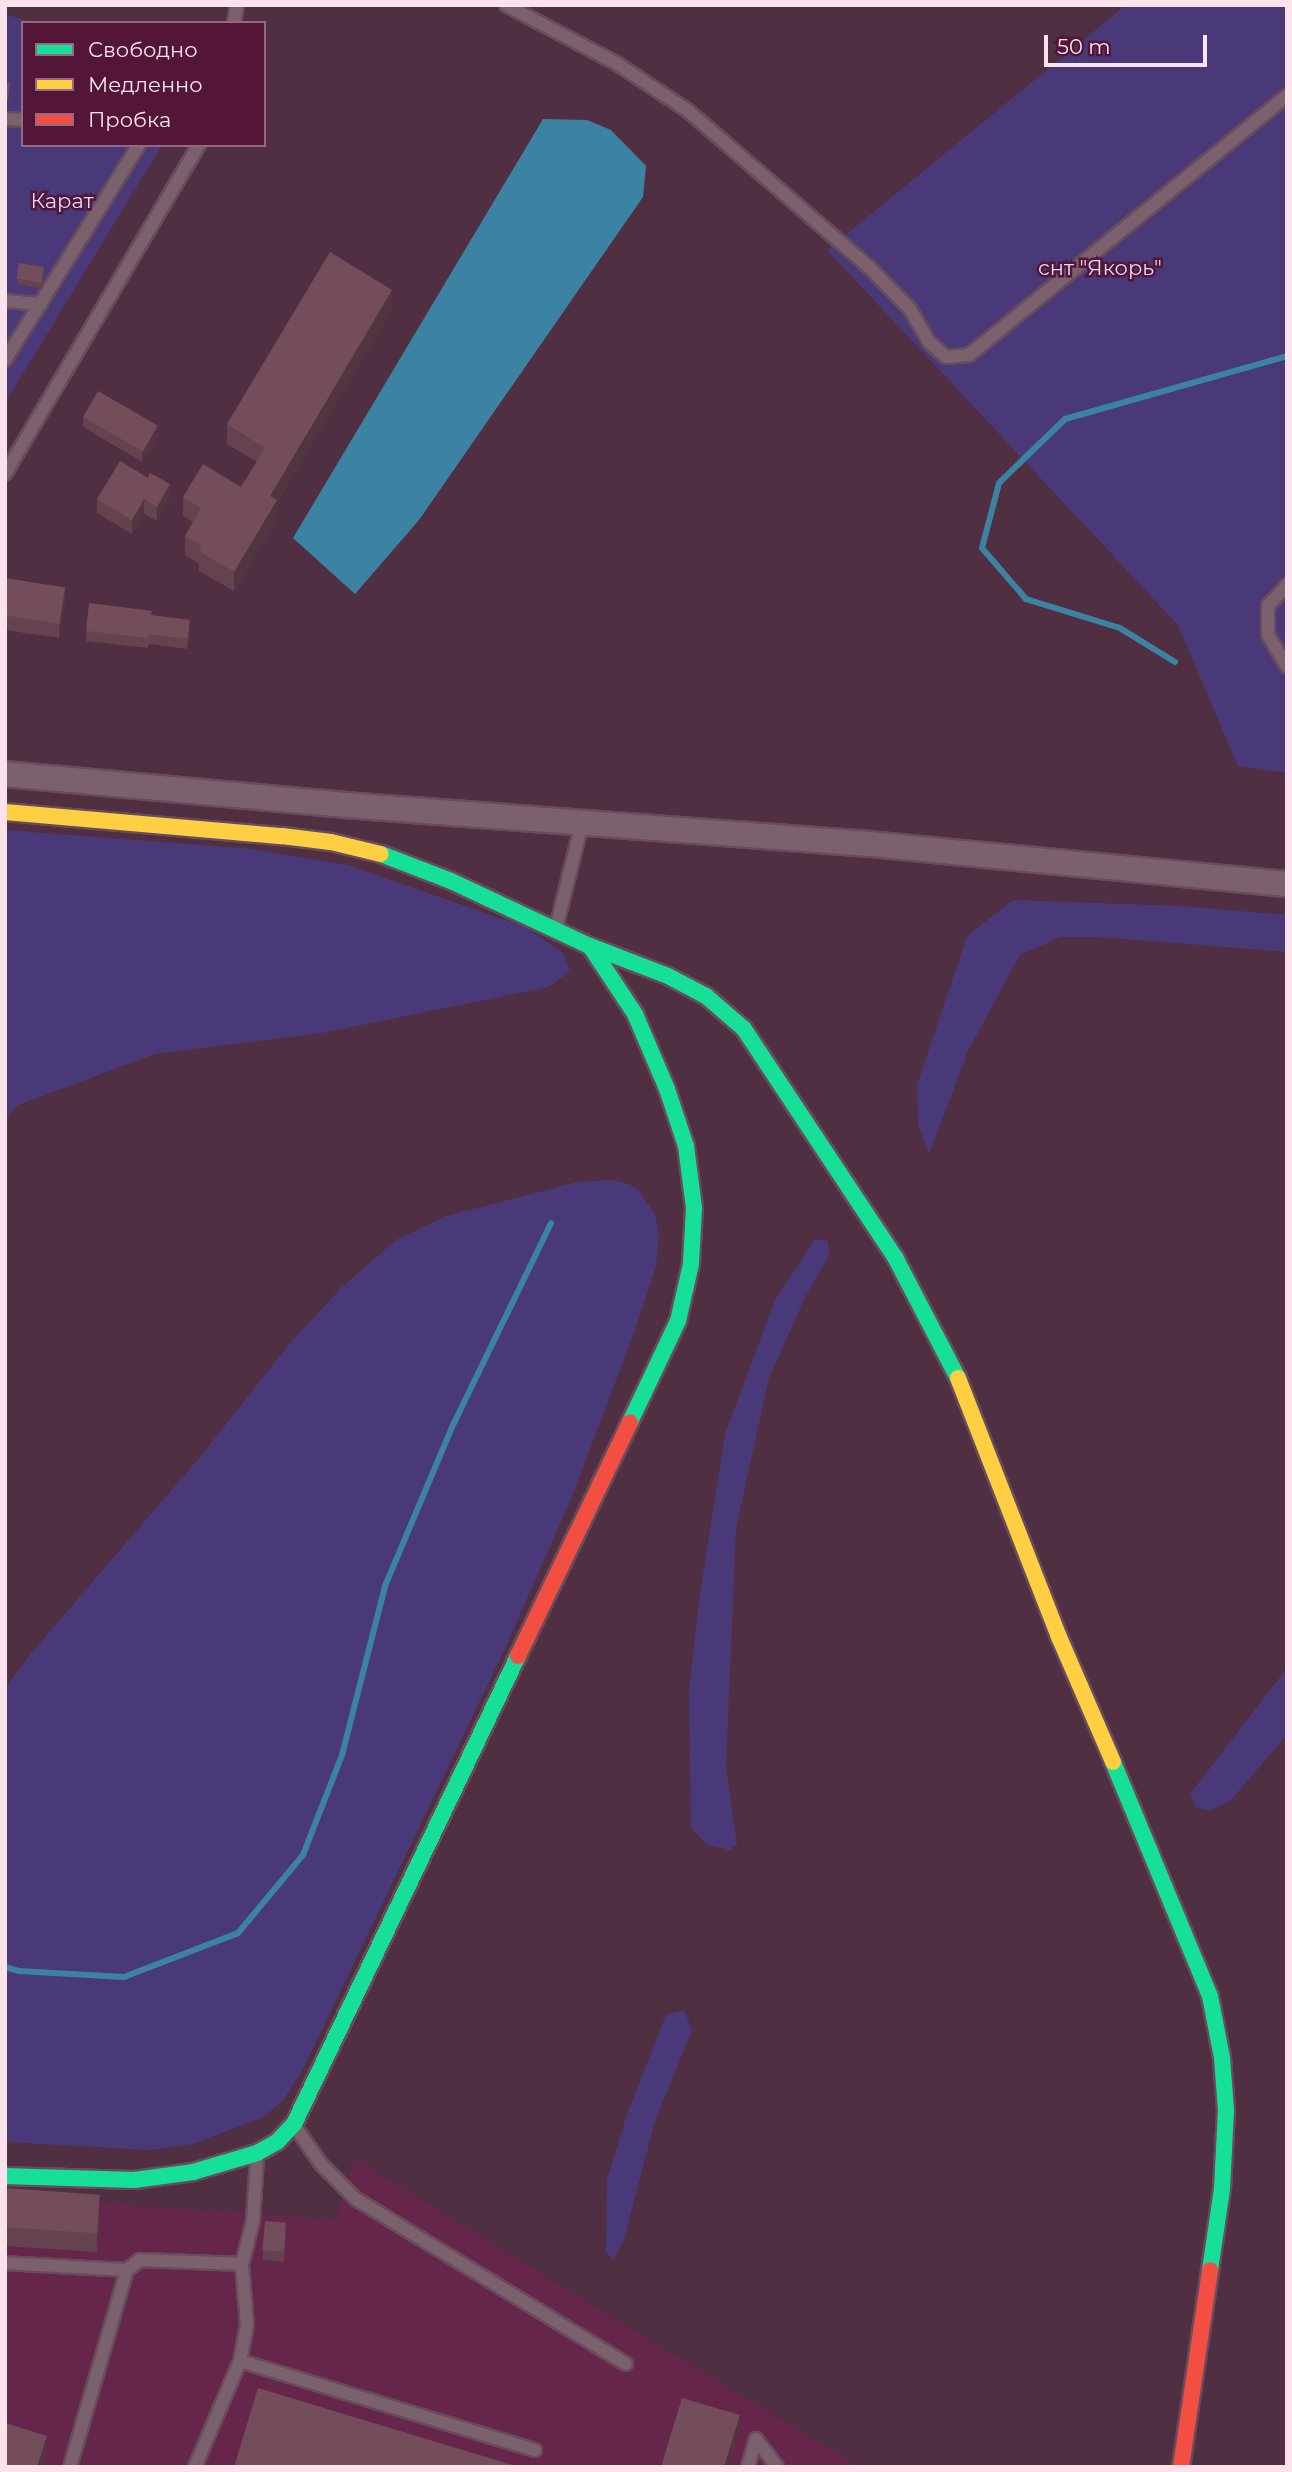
<!DOCTYPE html>
<meta charset="utf-8">
<style>
body{margin:0}
#map{position:relative;width:1292px;height:2472px;overflow:hidden;background:#512f42;font-family:Montserrat,sans-serif}
div>[style]{position:absolute}
[style*='--x']{left:calc(var(--x)*1px);top:calc(var(--y)*1px);width:calc(var(--w)*1px);rotate:calc(var(--a)*1deg)}
.built>*{inset:0;background:#66254a}
.green>*{inset:0;background:#493979}
.water>*{inset:0;background:#3c83a3}
.stream>*{height:6px;margin:-3px;padding:0 3px;transform-origin:3px;border-radius:3px;background:#3c83a3}
.roads{filter:drop-shadow(2px 0 #684c5b) drop-shadow(-2px 0 #684c5b) drop-shadow(0 2px #684c5b) drop-shadow(0 -2px #684c5b)}
.lane>*{height:12px;margin:-6px;padding:0 6px;transform-origin:6px;border-radius:6px;background:#7b616e}
.street>*{height:24px;margin:-12px;padding:0 12px;transform-origin:12px;border-radius:12px;background:#7b616e}
.fast>*{height:16px;margin:-8px;padding:0 8px;transform-origin:8px;border-radius:8px;background:#16e098}
.slow>*{height:16px;margin:-8px;padding:0 8px;transform-origin:8px;border-radius:8px;background:#ffcf43}
.jam>*{height:16px;margin:-8px;padding:0 8px;transform-origin:8px;border-radius:8px;background:#f24e42}
.wall>*{inset:0;background:#64424e}
.shaded-wall>*{inset:0;background:#513640}
.building>*{inset:0;background:#744d5b;transform-origin:0 0}
span{translate:-50% -50%;white-space:nowrap;text-align:center;line-height:1.15;-webkit-text-stroke:5px #531639;paint-order:stroke}
.park-label{font-size:21px;color:#dcdaf6}
.frame{position:absolute;inset:0;border:7px solid #fbe2ed;pointer-events:none}
.legend{position:absolute;left:21px;top:21px;width:245px;height:126px;box-sizing:border-box;background:#531639;border:2px solid #966881;margin:0;padding:9px 12px;list-style:none;font-size:21px;color:#fbe2ed}
.legend li{display:flex;align-items:center;gap:14px;height:35px}
.legend b{width:35px;border:2px solid #966881}
.scale{position:absolute;left:1044px;top:35px;width:163px;height:32px;box-sizing:border-box;border:4px solid #fbe2ed;border-top:0;padding-left:9px;font-size:21px;line-height:24px;white-space:nowrap;color:#fbe2ed;-webkit-text-stroke:5px #531639;paint-order:stroke}
</style>
<div id="map">
<div class="built">
<div style="clip-path:polygon(355px 2159px,616px 2320px,859px 2467px,5px 2467px,5px 2196px,335px 2220px)"></div>
</div>
<div class="green">
<div style="clip-path:polygon(1126px 5px,1287px 5px,1287px 773px,1238px 766px,1178px 625px,827px 250px)"></div>
<div style="clip-path:polygon(5px 14px,34px 23px,23px 23px,23px 145px,162px 145px,5px 403px)"></div>
<div style="clip-path:polygon(5px 830px,253px 849px,348px 865px,525px 927px,563px 953px,570px 971px,549px 987px,322px 1033px,155px 1054px,18px 1105px,5px 1120px)"></div>
<div style="clip-path:polygon(1013px 900px,1182px 906px,1287px 915px,1287px 952px,1098px 937px,1061px 937px,1020px 955px,968px 1051px,929px 1154px,918px 1125px,917px 1085px,967px 936px)"></div>
<div style="clip-path:polygon(611px 1180px,629px 1184px,640px 1192px,655px 1215px,659px 1233px,656px 1267px,634px 1333px,571px 1499px,502px 1655px,303px 2069px,282px 2102px,261px 2118px,193px 2144px,149px 2150px,5px 2142px,5px 1688px,34px 1650px,200px 1457px,291px 1342px,341px 1288px,396px 1240px,446px 1216px,577px 1182px)"></div>
<div style="clip-path:polygon(815px 1239px,828px 1241px,829px 1256px,806px 1295px,769px 1378px,736px 1528px,726px 1767px,737px 1845px,729px 1850px,707px 1845px,691px 1828px,689px 1690px,700px 1594px,725px 1434px,775px 1300px)"></div>
<div style="clip-path:polygon(1287px 1668px,1287px 1735px,1230px 1801px,1210px 1811px,1196px 1807px,1190px 1794px)"></div>
<div style="clip-path:polygon(684px 2010px,692px 2030px,655px 2121px,624px 2239px,614px 2259px,606px 2253px,607px 2180px,627px 2114px,666px 2015px)"></div>
</div>
<div class="water">
<div style="clip-path:polygon(543px 119px,587px 120px,611px 130px,646px 166px,643px 197px,419px 520px,355px 594px,293px 538px)"></div>
</div>
<div class="stream">
<div style="--x:1175;--y:662;--w:65;--a:-148.3"></div>
<div style="--x:1120;--y:628;--w:98;--a:-162.9"></div>
<div style="--x:1026;--y:599;--w:67;--a:-130.8"></div>
<div style="--x:982;--y:548;--w:67;--a:-75.3"></div>
<div style="--x:999;--y:483;--w:92;--a:-44.1"></div>
<div style="--x:1065;--y:419;--w:231;--a:-15.8"></div>
<div style="--x:5;--y:1967;--w:15;--a:16"></div>
<div style="--x:19;--y:1971;--w:105;--a:3.3"></div>
<div style="--x:124;--y:1977;--w:122;--a:-21.1"></div>
<div style="--x:238;--y:1933;--w:102;--a:-50.2"></div>
<div style="--x:303;--y:1855;--w:107;--a:-68.7"></div>
<div style="--x:342;--y:1755;--w:174;--a:-75.7"></div>
<div style="--x:385;--y:1586;--w:177;--a:-67.1"></div>
<div style="--x:454;--y:1423;--w:222;--a:-64.1"></div>
</div>
<div class="roads">
<div class="lane">
<div style="--x:506;--y:5;--w:124;--a:27.8"></div>
<div style="--x:616;--y:63;--w:85;--a:33.5"></div>
<div style="--x:687;--y:110;--w:240;--a:40.8"></div>
<div style="--x:869;--y:267;--w:59;--a:45.7"></div>
<div style="--x:910;--y:309;--w:39;--a:60"></div>
<div style="--x:930;--y:343;--w:21;--a:41"></div>
<div style="--x:946;--y:357;--w:23;--a:-5"></div>
<div style="--x:969;--y:355;--w:410;--a:-39.2"></div>
<div style="--x:234;--y:23;--w:18;--a:-81"></div>
<div style="--x:5;--y:119;--w:18;--a:3"></div>
<div style="--x:5;--y:301;--w:36;--a:5"></div>
<div style="--x:5;--y:360;--w:253;--a:-58.1"></div>
<div style="--x:5;--y:474;--w:382;--a:-59.5"></div>
<div style="--x:1287;--y:585;--w:28;--a:132"></div>
<div style="--x:1268;--y:606;--w:29;--a:90"></div>
<div style="--x:1268;--y:635;--w:37;--a:59"></div>
<div style="--x:556;--y:928;--w:108;--a:-76.1"></div>
<div style="--x:296;--y:2128;--w:44;--a:55.2"></div>
<div style="--x:321;--y:2164;--w:49;--a:45"></div>
<div style="--x:356;--y:2199;--w:316;--a:31.4"></div>
<div style="--x:5;--y:2263;--w:122;--a:3.3"></div>
<div style="--x:240;--y:2361;--w:308;--a:16.8"></div>
<div style="--x:756;--y:2439;--w:35;--a:53"></div>
<div style="--x:70;--y:2467;--w:205;--a:-73.9"></div>
<div style="--x:127;--y:2270;--w:16;--a:-38"></div>
<div style="--x:140;--y:2260;--w:102;--a:2.2"></div>
<div style="--x:195;--y:2467;--w:115;--a:-67"></div>
<div style="--x:240;--y:2361;--w:37;--a:-79"></div>
<div style="--x:247;--y:2325;--w:61;--a:-94.7"></div>
<div style="--x:242;--y:2264;--w:44;--a:-75.7"></div>
<div style="--x:253;--y:2221;--w:64;--a:-86.4"></div>
<div style="--x:748;--y:2467;--w:29;--a:-74"></div>
</div>
<div class="street">
<div style="--x:5;--y:774;--w:341;--a:5.2"></div>
<div style="--x:345;--y:805;--w:526;--a:4.25"></div>
<div style="--x:870;--y:844;--w:419;--a:5.5"></div>
</div>
<div class="fast">
<div style="--x:381;--y:854;--w:75;--a:21.1"></div>
<div style="--x:451;--y:881;--w:153;--a:25.1"></div>
<div style="--x:590;--y:946;--w:84;--a:21"></div>
<div style="--x:668;--y:976;--w:43;--a:27.8"></div>
<div style="--x:706;--y:996;--w:50;--a:41"></div>
<div style="--x:744;--y:1029;--w:276;--a:56.5"></div>
<div style="--x:896;--y:1259;--w:134;--a:62.5"></div>
<div style="--x:590;--y:946;--w:82;--a:56.5"></div>
<div style="--x:635;--y:1014;--w:82;--a:66.9"></div>
<div style="--x:667;--y:1089;--w:60;--a:71.6"></div>
<div style="--x:686;--y:1146;--w:63;--a:82.6"></div>
<div style="--x:694;--y:1208;--w:56;--a:93.1"></div>
<div style="--x:691;--y:1264;--w:58;--a:102.8"></div>
<div style="--x:678;--y:1321;--w:112;--a:115.4"></div>
<div style="--x:1113;--y:1762;--w:253;--a:67.5"></div>
<div style="--x:1210;--y:1996;--w:63;--a:79"></div>
<div style="--x:1222;--y:2058;--w:52;--a:85.6"></div>
<div style="--x:1226;--y:2110;--w:79;--a:92.9"></div>
<div style="--x:1222;--y:2189;--w:82;--a:98.4"></div>
<div style="--x:5;--y:2176;--w:129;--a:1.8"></div>
<div style="--x:134;--y:2180;--w:60;--a:-7.7"></div>
<div style="--x:193;--y:2172;--w:67;--a:-16.5"></div>
<div style="--x:257;--y:2153;--w:23;--a:-29"></div>
<div style="--x:277;--y:2142;--w:25;--a:-47"></div>
<div style="--x:294;--y:2124;--w:519;--a:-64.42"></div>
</div>
<div class="slow">
<div style="--x:5;--y:812;--w:278;--a:5"></div>
<div style="--x:282;--y:836;--w:49;--a:7"></div>
<div style="--x:331;--y:842;--w:51;--a:13.5"></div>
<div style="--x:958;--y:1378;--w:278;--a:68.7"></div>
<div style="--x:1059;--y:1637;--w:136;--a:66.6"></div>
</div>
<div class="jam">
<div style="--x:518;--y:1656;--w:259;--a:-64.4"></div>
<div style="--x:1181;--y:2467;--w:199;--a:-81.6"></div>
</div>
</div>
<div class="wall">
<div style="clip-path:polygon(19px 263px,44px 267px,43px 289px,17px 284px)"></div>
<div style="clip-path:polygon(392px 309px,277px 503px,277px 519px,234px 591px,199px 571px,199px 564px,185px 555px,185px 536px,193px 522px,183px 516px,183px 497px,241px 487px,257px 462px,227px 444px,227px 424px)"></div>
<div style="clip-path:polygon(83px 417px,158px 436px,142px 462px,83px 427px)"></div>
<div style="clip-path:polygon(148px 478px,170px 499px,157px 521px,144px 514px,132px 534px,97px 513px,97px 499px)"></div>
<div style="clip-path:polygon(5px 578px,65px 602px,59px 638px,5px 630px)"></div>
<div style="clip-path:polygon(152px 615px,190px 629px,187px 649px,149px 644px,148px 648px,86px 641px,86px 631px)"></div>
<div style="clip-path:polygon(5px 2188px,100px 2213px,97px 2252px,5px 2246px)"></div>
<div style="clip-path:polygon(286px 2233px,284px 2262px,263px 2260px,263px 2250px)"></div>
</div>
<div class="shaded-wall">
<div style="clip-path:polygon(392px 290px,392px 309px,277px 503px,277px 519px,234px 591px,234px 572px,270px 496px)"></div>
<div style="clip-path:polygon(158px 426px,158px 436px,142px 462px,142px 452px)"></div>
<div style="clip-path:polygon(170px 484px,170px 499px,157px 521px,157px 507px)"></div>
<div style="clip-path:polygon(144px 499px,144px 514px,132px 534px,132px 520px)"></div>
<div style="clip-path:polygon(65px 588px,65px 602px,59px 638px,59px 624px)"></div>
<div style="clip-path:polygon(100px 2194px,100px 2213px,97px 2252px,97px 2233px)"></div>
<div style="clip-path:polygon(740px 2415px,740px 2430px,728px 2467px,724px 2467px)"></div>
<div style="clip-path:polygon(47px 2436px,47px 2451px,42px 2467px,37px 2467px)"></div>
</div>
<div class="building">
<div style="clip-path:polygon(5px 82px,10px 83px,8px 101px,5px 100px)"></div>
<div style="clip-path:polygon(330px 252px,392px 290px,270px 496px,277px 500px,234px 572px,199px 551px,202px 546px,185px 536px,201px 508px,183px 497px,203px 464px,241px 487px,265px 448px,227px 424px)"></div>
<div style="left:19px;top:263px;width:25px;height:16px;rotate:9deg"></div>
<div style="left:98px;top:391px;width:69px;height:30px;rotate:30deg"></div>
<div style="clip-path:polygon(120px 461px,148px 478px,150px 473px,170px 484px,157px 507px,144px 499px,132px 520px,97px 499px)"></div>
<div style="left:5px;top:578px;width:61px;height:37px;rotate:9deg"></div>
<div style="clip-path:polygon(89px 603px,152px 611px,151px 615px,190px 620px,187px 639px,149px 634px,148px 638px,86px 631px)"></div>
<div style="left:5px;top:2188px;width:95px;height:39px;rotate:4deg"></div>
<div style="left:265px;top:2221px;width:21px;height:29px;rotate:5deg"></div>
<div style="clip-path:polygon(258px 2388px,519px 2467px,234px 2467px)"></div>
<div style="clip-path:polygon(682px 2398px,740px 2415px,724px 2467px,661px 2467px)"></div>
<div style="clip-path:polygon(5px 2423px,47px 2436px,37px 2467px,5px 2467px)"></div>
</div>
<div class="park-label">
<span style="left:62px;top:201px">Карат</span>
<span style="left:1100px;top:268px">снт "Якорь"</span>
</div>
<div class="frame"></div>
<ul class="legend">
<li><b style="height:9px;background:#16e098"></b>Свободно</li>
<li><b style="height:9px;background:#ffcf43"></b>Медленно</li>
<li><b style="height:9px;background:#f24e42"></b>Пробка</li>
</ul>
<div class="scale">50 m</div>
</div>
